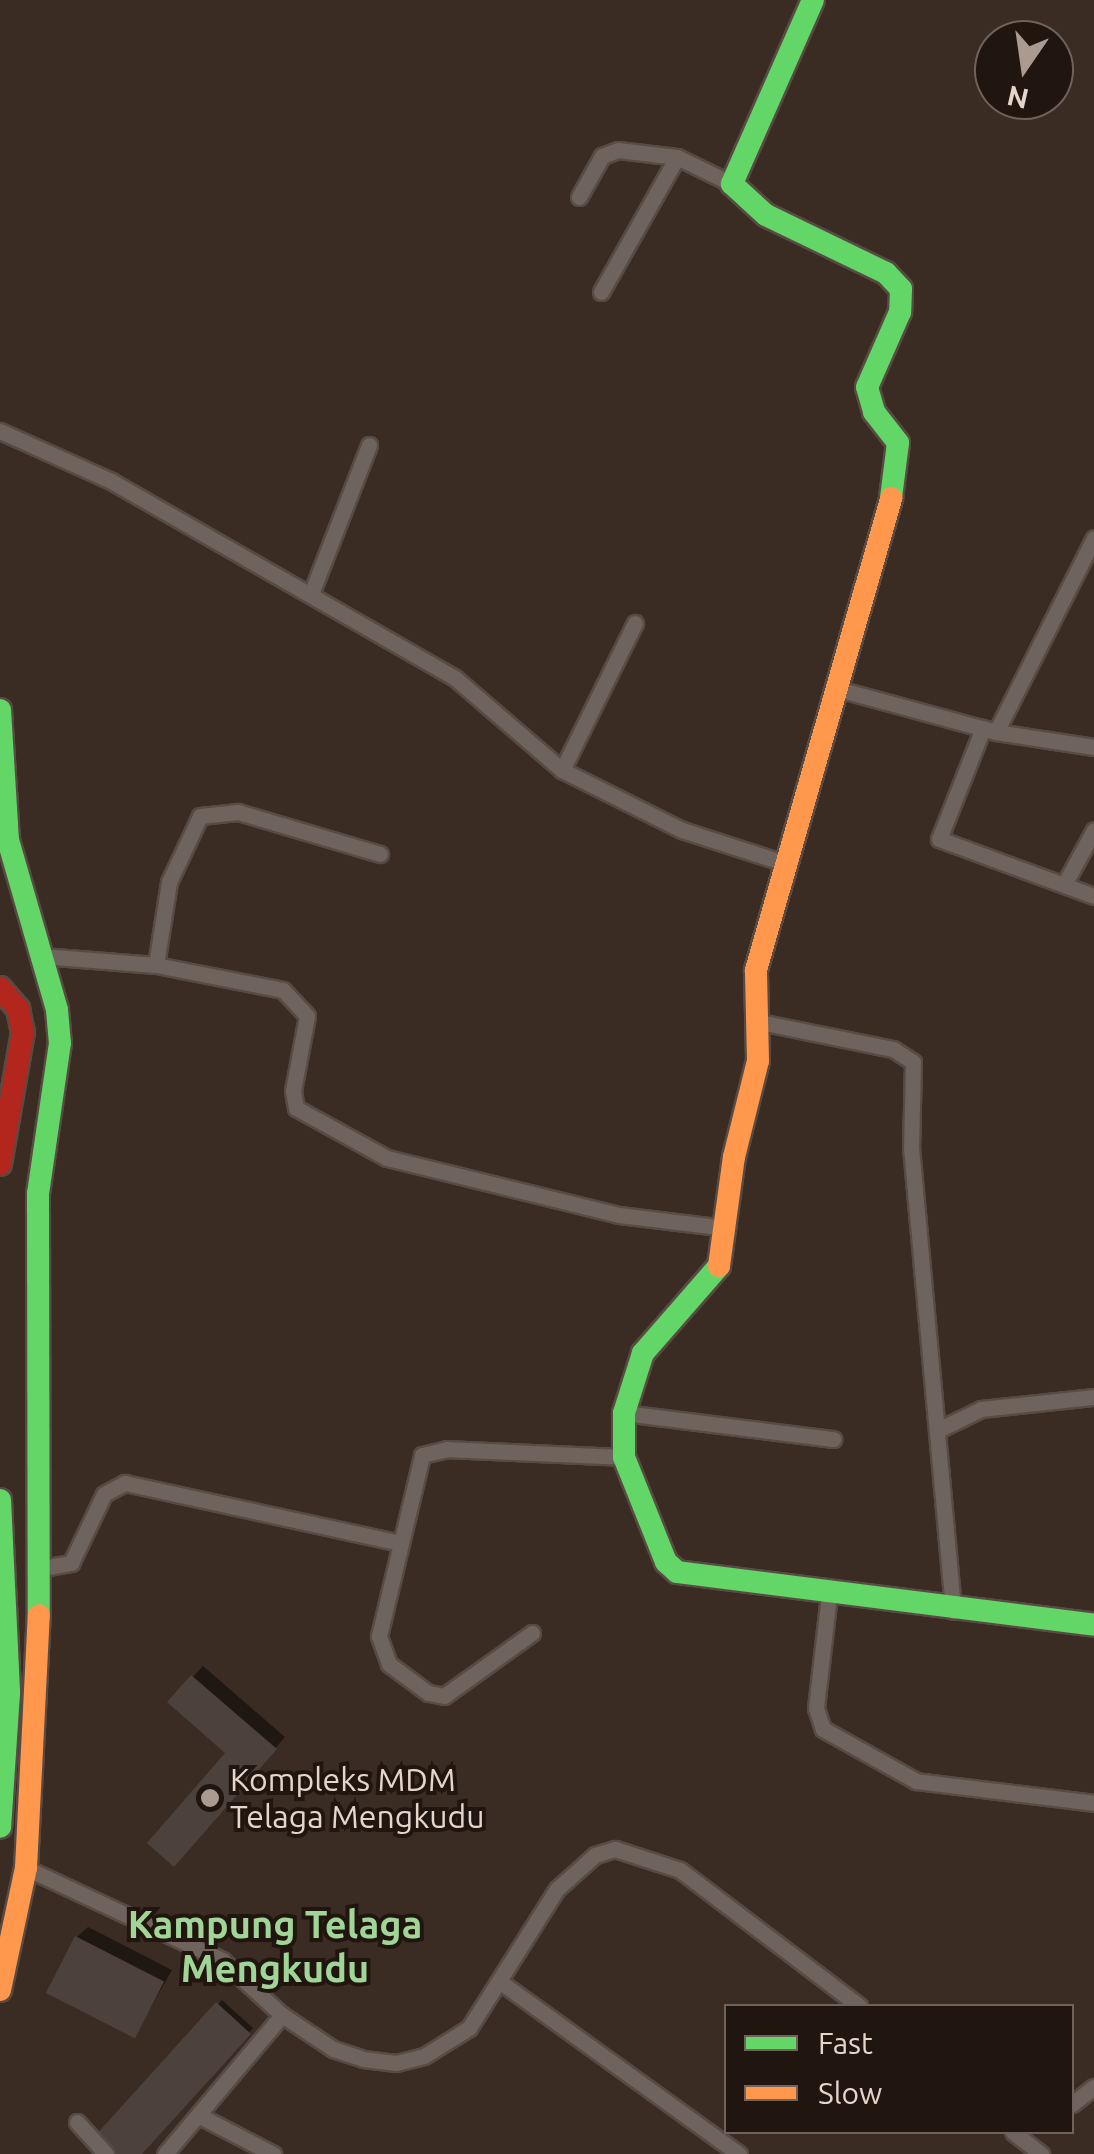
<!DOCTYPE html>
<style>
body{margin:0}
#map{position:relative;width:1094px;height:2154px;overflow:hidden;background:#3a2c23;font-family:Ubuntu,sans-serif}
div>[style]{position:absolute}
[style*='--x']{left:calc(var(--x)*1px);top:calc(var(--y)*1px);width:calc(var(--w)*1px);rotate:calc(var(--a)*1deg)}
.shadow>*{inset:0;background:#0007}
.building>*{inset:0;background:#4d413b;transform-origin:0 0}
.roads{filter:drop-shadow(2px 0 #574b43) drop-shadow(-2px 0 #574b43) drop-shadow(0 2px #574b43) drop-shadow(0 -2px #574b43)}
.street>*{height:15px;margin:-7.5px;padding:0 7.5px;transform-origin:7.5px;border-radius:7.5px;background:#6f635d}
.fast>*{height:22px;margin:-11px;padding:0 11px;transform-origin:11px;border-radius:11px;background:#63d668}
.slow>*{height:22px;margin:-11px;padding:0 11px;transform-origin:11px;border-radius:11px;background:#ff974d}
.jam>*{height:22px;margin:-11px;padding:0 11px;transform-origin:11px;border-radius:11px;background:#b3261e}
.dots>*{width:28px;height:28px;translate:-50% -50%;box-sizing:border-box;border:5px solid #21160f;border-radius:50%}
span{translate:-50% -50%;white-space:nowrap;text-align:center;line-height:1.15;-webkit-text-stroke:8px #21160f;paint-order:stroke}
.poi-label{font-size:32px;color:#e6d5cb}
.left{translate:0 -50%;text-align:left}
.quarter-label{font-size:38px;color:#a1d597;font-weight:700}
.legend{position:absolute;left:724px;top:2004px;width:350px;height:130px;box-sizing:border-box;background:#21160f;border:2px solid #70625a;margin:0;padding:12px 18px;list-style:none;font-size:30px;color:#e6d5cb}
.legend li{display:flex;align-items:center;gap:20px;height:50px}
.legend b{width:50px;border:2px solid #70625a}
.north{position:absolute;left:974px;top:20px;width:100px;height:100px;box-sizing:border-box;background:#21160f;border:2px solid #70625a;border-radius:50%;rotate:193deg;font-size:28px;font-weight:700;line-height:40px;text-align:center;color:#e6d5cb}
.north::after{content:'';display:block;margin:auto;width:35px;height:45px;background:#aa9a90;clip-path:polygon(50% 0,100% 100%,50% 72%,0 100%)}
</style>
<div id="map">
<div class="shadow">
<div style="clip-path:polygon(203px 1666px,285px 1737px,184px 1854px,229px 1752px,170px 1702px)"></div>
<div style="clip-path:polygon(88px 1927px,172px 1970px,135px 2035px,77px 1937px)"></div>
<div style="clip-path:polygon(222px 2000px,253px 2028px,139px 2154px,117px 2154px,98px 2136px)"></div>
</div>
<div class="building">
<div style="clip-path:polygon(191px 1675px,277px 1749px,174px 1867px,147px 1843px,225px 1753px,167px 1702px)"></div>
<div style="left:75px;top:1936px;width:100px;height:64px;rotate:27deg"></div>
<div style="clip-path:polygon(216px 2002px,251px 2034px,142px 2154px,114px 2154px,94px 2137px)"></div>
</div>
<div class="roads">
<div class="street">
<div style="--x:579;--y:197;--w:47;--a:-60.7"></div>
<div style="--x:602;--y:156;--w:17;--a:-21"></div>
<div style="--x:618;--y:150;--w:59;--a:6.8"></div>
<div style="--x:677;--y:157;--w:61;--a:26.1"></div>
<div style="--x:601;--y:292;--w:155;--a:-60.6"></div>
<div style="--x:0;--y:431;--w:122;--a:24.2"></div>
<div style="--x:111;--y:481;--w:396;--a:29.8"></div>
<div style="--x:455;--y:678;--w:141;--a:40.7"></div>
<div style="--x:562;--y:770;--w:134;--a:26.6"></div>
<div style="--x:682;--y:830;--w:107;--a:17.9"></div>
<div style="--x:311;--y:594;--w:160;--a:-68.7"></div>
<div style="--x:838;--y:689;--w:164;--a:15.2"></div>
<div style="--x:996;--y:732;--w:99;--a:8.7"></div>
<div style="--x:983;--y:728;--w:119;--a:111.6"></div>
<div style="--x:939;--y:839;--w:165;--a:20.2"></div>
<div style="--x:996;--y:732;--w:217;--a:-63.2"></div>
<div style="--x:562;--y:770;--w:164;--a:-63.6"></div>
<div style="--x:1065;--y:883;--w:60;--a:-61.3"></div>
<div style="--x:42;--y:956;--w:114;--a:4.5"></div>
<div style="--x:156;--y:965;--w:129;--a:11.1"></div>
<div style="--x:283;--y:990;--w:35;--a:47"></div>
<div style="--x:307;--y:1016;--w:76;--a:100.6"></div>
<div style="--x:293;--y:1091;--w:17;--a:80"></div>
<div style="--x:296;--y:1108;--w:104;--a:28.8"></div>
<div style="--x:387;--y:1158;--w:239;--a:13.8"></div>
<div style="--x:619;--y:1215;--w:109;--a:6.9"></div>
<div style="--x:156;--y:965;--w:84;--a:-81.1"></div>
<div style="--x:169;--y:882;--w:73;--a:-64.8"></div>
<div style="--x:200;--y:816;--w:38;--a:-6"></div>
<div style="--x:238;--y:812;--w:148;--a:16.5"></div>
<div style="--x:755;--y:1021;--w:141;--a:11.5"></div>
<div style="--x:893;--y:1049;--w:24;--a:33"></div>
<div style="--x:913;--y:1062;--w:85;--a:91.3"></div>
<div style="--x:911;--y:1147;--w:466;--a:84.8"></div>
<div style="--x:624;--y:1413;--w:211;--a:7.1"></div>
<div style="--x:938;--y:1430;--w:48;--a:-26"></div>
<div style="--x:981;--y:1409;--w:114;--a:-6.1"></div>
<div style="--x:37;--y:1569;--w:35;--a:-10"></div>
<div style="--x:71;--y:1563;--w:76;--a:-64.4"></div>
<div style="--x:104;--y:1494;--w:24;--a:-28"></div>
<div style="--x:125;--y:1483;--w:281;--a:12.3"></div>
<div style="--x:829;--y:1595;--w:114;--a:96.6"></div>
<div style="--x:816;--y:1708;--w:22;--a:72"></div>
<div style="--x:823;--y:1729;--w:107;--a:29.2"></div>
<div style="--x:916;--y:1781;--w:179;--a:7"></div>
<div style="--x:532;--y:1633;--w:108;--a:144.4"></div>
<div style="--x:444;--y:1696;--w:16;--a:-169"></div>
<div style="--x:428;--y:1693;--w:49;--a:-143.4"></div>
<div style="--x:389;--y:1664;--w:30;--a:-110"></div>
<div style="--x:379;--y:1636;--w:186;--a:-76.6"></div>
<div style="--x:422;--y:1455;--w:26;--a:-13"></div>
<div style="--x:447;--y:1449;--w:177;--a:2.6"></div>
<div style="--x:26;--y:1868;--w:217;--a:25.1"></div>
<div style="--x:222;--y:1960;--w:81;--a:42.5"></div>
<div style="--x:282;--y:2015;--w:61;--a:33.7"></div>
<div style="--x:333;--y:2049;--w:32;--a:18"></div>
<div style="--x:363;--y:2059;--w:33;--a:7"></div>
<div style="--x:396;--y:2063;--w:29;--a:-14"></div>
<div style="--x:424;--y:2056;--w:53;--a:-31.9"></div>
<div style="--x:469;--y:2028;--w:165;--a:-57.7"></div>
<div style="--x:557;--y:1889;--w:51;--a:-41.8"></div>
<div style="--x:595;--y:1855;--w:21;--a:-17"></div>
<div style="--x:615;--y:1849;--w:68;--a:17.9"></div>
<div style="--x:680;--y:1870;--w:225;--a:37.2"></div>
<div style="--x:499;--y:1981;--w:296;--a:35.8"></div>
<div style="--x:1072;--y:2104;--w:28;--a:-38"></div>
<div style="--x:198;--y:2115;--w:85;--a:27.5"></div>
<div style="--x:77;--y:2122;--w:43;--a:47.8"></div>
<div style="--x:1013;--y:2132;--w:36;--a:38"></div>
<div style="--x:165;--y:2154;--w:182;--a:-49.9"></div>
</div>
<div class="fast">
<div style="--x:813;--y:0;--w:201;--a:113.8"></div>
<div style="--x:732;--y:184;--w:46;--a:42.4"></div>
<div style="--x:766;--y:215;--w:133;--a:25.8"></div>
<div style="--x:886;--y:273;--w:22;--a:47"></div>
<div style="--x:901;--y:289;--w:23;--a:92"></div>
<div style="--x:900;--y:312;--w:82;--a:113.7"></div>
<div style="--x:867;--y:387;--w:26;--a:74"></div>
<div style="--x:874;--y:412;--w:39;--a:52"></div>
<div style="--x:898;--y:443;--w:55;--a:97.3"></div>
<div style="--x:0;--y:710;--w:130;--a:86.5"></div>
<div style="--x:8;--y:840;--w:177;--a:73.9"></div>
<div style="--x:57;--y:1010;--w:33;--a:85"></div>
<div style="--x:60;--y:1043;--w:153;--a:98.3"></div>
<div style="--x:38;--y:1194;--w:421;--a:89.9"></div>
<div style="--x:719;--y:1266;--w:116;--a:131.1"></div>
<div style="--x:643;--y:1353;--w:63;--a:107.6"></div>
<div style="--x:624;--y:1413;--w:44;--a:90"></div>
<div style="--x:624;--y:1457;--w:113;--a:68.2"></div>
<div style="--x:666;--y:1562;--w:15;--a:42"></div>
<div style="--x:677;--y:1572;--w:420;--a:7.2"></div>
<div style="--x:0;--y:1500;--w:193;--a:87.3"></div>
<div style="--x:9;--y:1693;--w:134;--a:93.8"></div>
</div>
<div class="slow">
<div style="--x:719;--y:1266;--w:110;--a:-82.2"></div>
<div style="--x:734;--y:1157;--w:99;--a:-76"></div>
<div style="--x:758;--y:1061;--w:91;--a:-91.3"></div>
<div style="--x:756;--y:970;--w:491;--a:-74"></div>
<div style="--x:0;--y:1990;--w:125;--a:-78"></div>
<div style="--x:26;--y:1868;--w:253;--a:-87.1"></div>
</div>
<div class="jam">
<div style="--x:0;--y:988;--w:28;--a:49"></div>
<div style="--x:18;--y:1009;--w:24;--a:78"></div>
<div style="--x:23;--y:1032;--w:134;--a:99.9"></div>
</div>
</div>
<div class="dots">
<div style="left:210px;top:1798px;background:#aa9a90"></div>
</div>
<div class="poi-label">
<span class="left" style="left:230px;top:1798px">Kompleks MDM<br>Telaga Mengkudu</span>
</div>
<div class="quarter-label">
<span style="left:275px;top:1947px">Kampung Telaga<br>Mengkudu</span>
</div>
<ul class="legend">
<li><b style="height:12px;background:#63d668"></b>Fast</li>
<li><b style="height:12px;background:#ff974d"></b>Slow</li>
</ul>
<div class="north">N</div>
</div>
